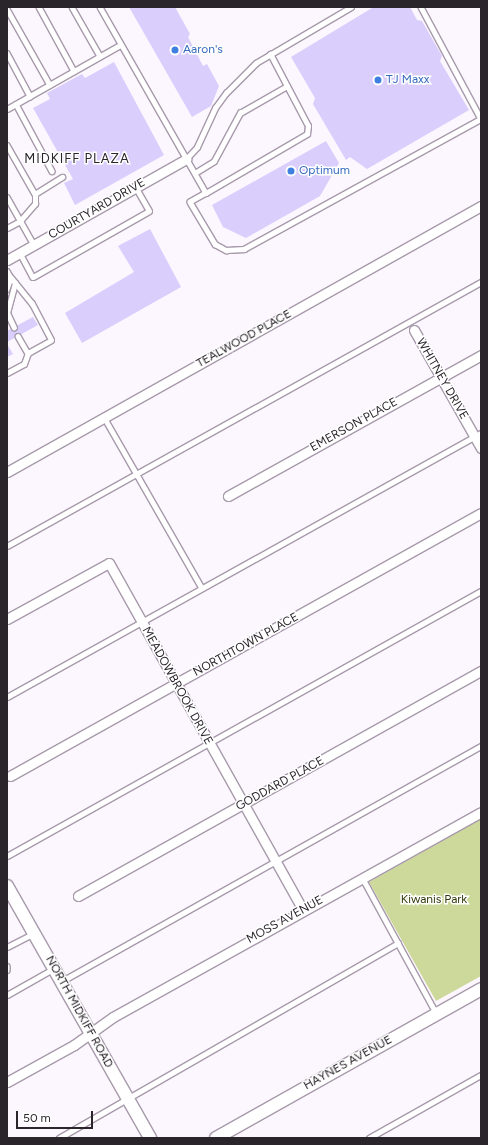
<!DOCTYPE html>
<style>
body{margin:0}
#map{position:relative;width:488px;height:1145px;overflow:hidden;background:#fcf6fe;font-family:Figtree,sans-serif}
div>[style]{position:absolute}
[style*='--x']{left:calc(var(--x)*1px);top:calc(var(--y)*1px);width:calc(var(--w)*1px);rotate:calc(var(--a)*1deg)}
.green>*{inset:0;background:#cdd99b}
.building>*{inset:0;background:#dacefd}
.roads{filter:drop-shadow(1px 0 #a79aab) drop-shadow(-1px 0 #a79aab) drop-shadow(0 1px #a79aab) drop-shadow(0 -1px #a79aab)}
.lane>*{height:4.5px;margin:-2.25px;padding:0 2.25px;transform-origin:2.25px;border-radius:2.25px;background:#fff}
.street>*{height:9px;margin:-4.5px;padding:0 4.5px;transform-origin:4.5px;border-radius:4.5px;background:#fff}
.secondary>*{height:12px;margin:-6px;padding:0 6px;transform-origin:6px;border-radius:6px;background:#fff}
.dots>*{width:11px;height:11px;translate:-50% -50%;box-sizing:border-box;border:2px solid #fff;border-radius:50%}
span{translate:-50% -50%;white-space:nowrap;text-align:center;line-height:1.15;-webkit-text-stroke:3px #fff;paint-order:stroke}
.shop-label{font-size:12px;color:#366cbe}
.left{translate:0 -50%;text-align:left}
.street-label{font-size:12px;color:#2a252b}
.park-label{font-size:12px;color:#323809}
.neighbourhood-label{font-size:13px;color:#2a252b;letter-spacing:1px}
.frame{position:absolute;inset:0;border:8px solid #2a252b;pointer-events:none}
.scale{position:absolute;left:16px;top:1111px;width:77px;height:18px;box-sizing:border-box;border:2px solid #2a252b;border-top:0;padding-left:5px;font-size:12px;line-height:14px;white-space:nowrap;color:#2a252b;-webkit-text-stroke:3px #fff;paint-order:stroke}
</style>
<div id="map">
<div class="green">
<div style="clip-path:polygon(481px 819px,481px 976px,436px 1001px,369px 882px)"></div>
</div>
<div class="building">
<div style="clip-path:polygon(129px 7px,175px 7px,190px 34px,188px 37px,203px 66px,207px 64px,219px 86px,211px 106px,192px 117px)"></div>
<div style="clip-path:polygon(410px 7px,417px 20px,422px 21px,442px 56px,440px 61px,469px 110px,367px 169px,350px 157px,346px 160px,313px 104px,315px 98px,291px 57px,372px 8px)"></div>
<div style="clip-path:polygon(114px 62px,164px 155px,75px 205px,64px 183px,73px 179px,33px 108px,50px 99px,47px 93px,82px 74px,85px 78px)"></div>
<div style="clip-path:polygon(326px 141px,339px 163px,320px 196px,246px 238px,223px 227px,212px 205px)"></div>
<div style="clip-path:polygon(150px 229px,181px 287px,82px 343px,65px 313px,134px 272px,118px 246px)"></div>
<div style="clip-path:polygon(33px 317px,38px 325px,7px 342px,7px 331px)"></div>
<div style="clip-path:polygon(7px 344px,13px 354px,7px 357px)"></div>
</div>
<div class="roads">
<div class="lane">
<div style="--x:39;--y:7;--w:73;--a:61.3"></div>
<div style="--x:72;--y:7;--w:56;--a:60.3"></div>
<div style="--x:100;--y:7;--w:214;--a:60.3"></div>
<div style="--x:206;--y:193;--w:117;--a:-30.3"></div>
<div style="--x:307;--y:134;--w:8;--a:-83"></div>
<div style="--x:308;--y:126;--w:81;--a:-117.8"></div>
<div style="--x:421;--y:7;--w:127;--a:61.8"></div>
<div style="--x:7;--y:9;--w:87;--a:60.5"></div>
<div style="--x:7;--y:53;--w:49;--a:61.9"></div>
<div style="--x:16;--y:104;--w:76;--a:61.8"></div>
<div style="--x:7;--y:109;--w:130;--a:-29.5"></div>
<div style="--x:7;--y:145;--w:56;--a:60.3"></div>
<div style="--x:35;--y:194;--w:32;--a:-32"></div>
<div style="--x:186;--y:159;--w:16;--a:-47"></div>
<div style="--x:197;--y:147;--w:43;--a:-65.2"></div>
<div style="--x:215;--y:108;--w:19;--a:-54"></div>
<div style="--x:226;--y:93;--w:42;--a:-45"></div>
<div style="--x:256;--y:63;--w:110;--a:-30.5"></div>
<div style="--x:195;--y:173;--w:22;--a:-32"></div>
<div style="--x:214;--y:161;--w:55;--a:-61.6"></div>
<div style="--x:240;--y:113;--w:54;--a:-29.9"></div>
<div style="--x:206;--y:193;--w:18;--a:151"></div>
<div style="--x:190;--y:202;--w:49;--a:59.2"></div>
<div style="--x:215;--y:244;--w:13;--a:29"></div>
<div style="--x:226;--y:250;--w:18;--a:-3"></div>
<div style="--x:244;--y:249;--w:269;--a:-28.8"></div>
<div style="--x:7;--y:197;--w:55;--a:60.6"></div>
<div style="--x:7;--y:228;--w:15;--a:-28"></div>
<div style="--x:20;--y:221;--w:23;--a:-49"></div>
<div style="--x:35;--y:204;--w:10;--a:-90"></div>
<div style="--x:20;--y:253;--w:27;--a:62"></div>
<div style="--x:33;--y:277;--w:133;--a:-29.6"></div>
<div style="--x:149;--y:211;--w:28;--a:-120"></div>
<div style="--x:7;--y:271;--w:8;--a:60"></div>
<div style="--x:11;--y:278;--w:12;--a:110"></div>
<div style="--x:14;--y:328;--w:17;--a:-115"></div>
<div style="--x:7;--y:313;--w:31;--a:-75"></div>
<div style="--x:18;--y:336;--w:20;--a:60"></div>
<div style="--x:7;--y:373;--w:19;--a:-28"></div>
<div style="--x:24;--y:364;--w:12;--a:-70"></div>
<div style="--x:28;--y:353;--w:26;--a:-29"></div>
<div style="--x:51;--y:340;--w:41;--a:-117.8"></div>
<div style="--x:32;--y:304;--w:33;--a:-129"></div>
<div style="--x:104;--y:417;--w:197;--a:60.2"></div>
<div style="--x:7;--y:546;--w:543;--a:-29.12"></div>
<div style="--x:7;--y:697;--w:543;--a:-29.12"></div>
<div style="--x:7;--y:856;--w:543;--a:-29.21"></div>
<div style="--x:362;--y:877;--w:155;--a:61.4"></div>
<div style="--x:7;--y:947;--w:30;--a:-27"></div>
<div style="--x:7;--y:966;--w:4;--a:90"></div>
<div style="--x:62;--y:981;--w:480;--a:-29.3"></div>
<div style="--x:7;--y:995;--w:53;--a:-29.5"></div>
<div style="--x:59;--y:1138;--w:391;--a:-29.9"></div>
<div style="--x:369;--y:1138;--w:129;--a:-29.4"></div>
</div>
<div class="street">
<div style="--x:7;--y:260;--w:206;--a:-29.4"></div>
<div style="--x:414;--y:330;--w:136;--a:60.4"></div>
<div style="--x:7;--y:472;--w:544;--a:-29.3"></div>
<div style="--x:228;--y:496;--w:290;--a:-29.1"></div>
<div style="--x:7;--y:619;--w:116;--a:-28.8"></div>
<div style="--x:109;--y:563;--w:398;--a:60.8"></div>
<div style="--x:10;--y:776;--w:539;--a:-29.18"></div>
<div style="--x:78;--y:896;--w:462;--a:-29.2"></div>
<div style="--x:7;--y:1082;--w:77;--a:-28.9"></div>
<div style="--x:74;--y:1045;--w:48;--a:-35.7"></div>
<div style="--x:113;--y:1017;--w:421;--a:-29.1"></div>
</div>
<div class="secondary">
<div style="--x:7;--y:886;--w:290;--a:60.4"></div>
<div style="--x:216;--y:1138;--w:304;--a:-29.3"></div>
</div>
</div>
<div class="dots">
<div style="left:175px;top:50px;background:#3f7fe0"></div>
<div style="left:378px;top:80px;background:#3f7fe0"></div>
<div style="left:291px;top:171px;background:#3f7fe0"></div>
</div>
<div class="shop-label">
<span class="left" style="left:183px;top:50px">Aaron's</span>
<span class="left" style="left:386px;top:80px">TJ Maxx</span>
<span class="left" style="left:299px;top:171px">Optimum</span>
</div>
<div class="street-label">
<span style="left:97px;top:209px;rotate:-30deg">COURTYARD DRIVE</span>
<span style="left:244px;top:339px;rotate:-29deg">TEALWOOD PLACE</span>
<span style="left:442px;top:379px;rotate:60deg">WHITNEY DRIVE</span>
<span style="left:354px;top:425px;rotate:-29deg">EMERSON PLACE</span>
<span style="left:246px;top:645px;rotate:-29deg">NORTHTOWN PLACE</span>
<span style="left:177px;top:686px;rotate:61deg">MEADOWBROOK DRIVE</span>
<span style="left:280px;top:784px;rotate:-29deg">GODDARD PLACE</span>
<span style="left:285px;top:920px;rotate:-29deg">MOSS AVENUE</span>
<span style="left:79px;top:1012px;rotate:61deg">NORTH MIDKIFF ROAD</span>
<span style="left:348px;top:1063px;rotate:-29deg">HAYNES AVENUE</span>
</div>
<div class="park-label">
<span style="left:434px;top:900px">Kiwanis Park</span>
</div>
<div class="neighbourhood-label">
<span style="left:77px;top:159px">MIDKIFF PLAZA</span>
</div>
<div class="frame"></div>
<div class="scale">50 m</div>
</div>
